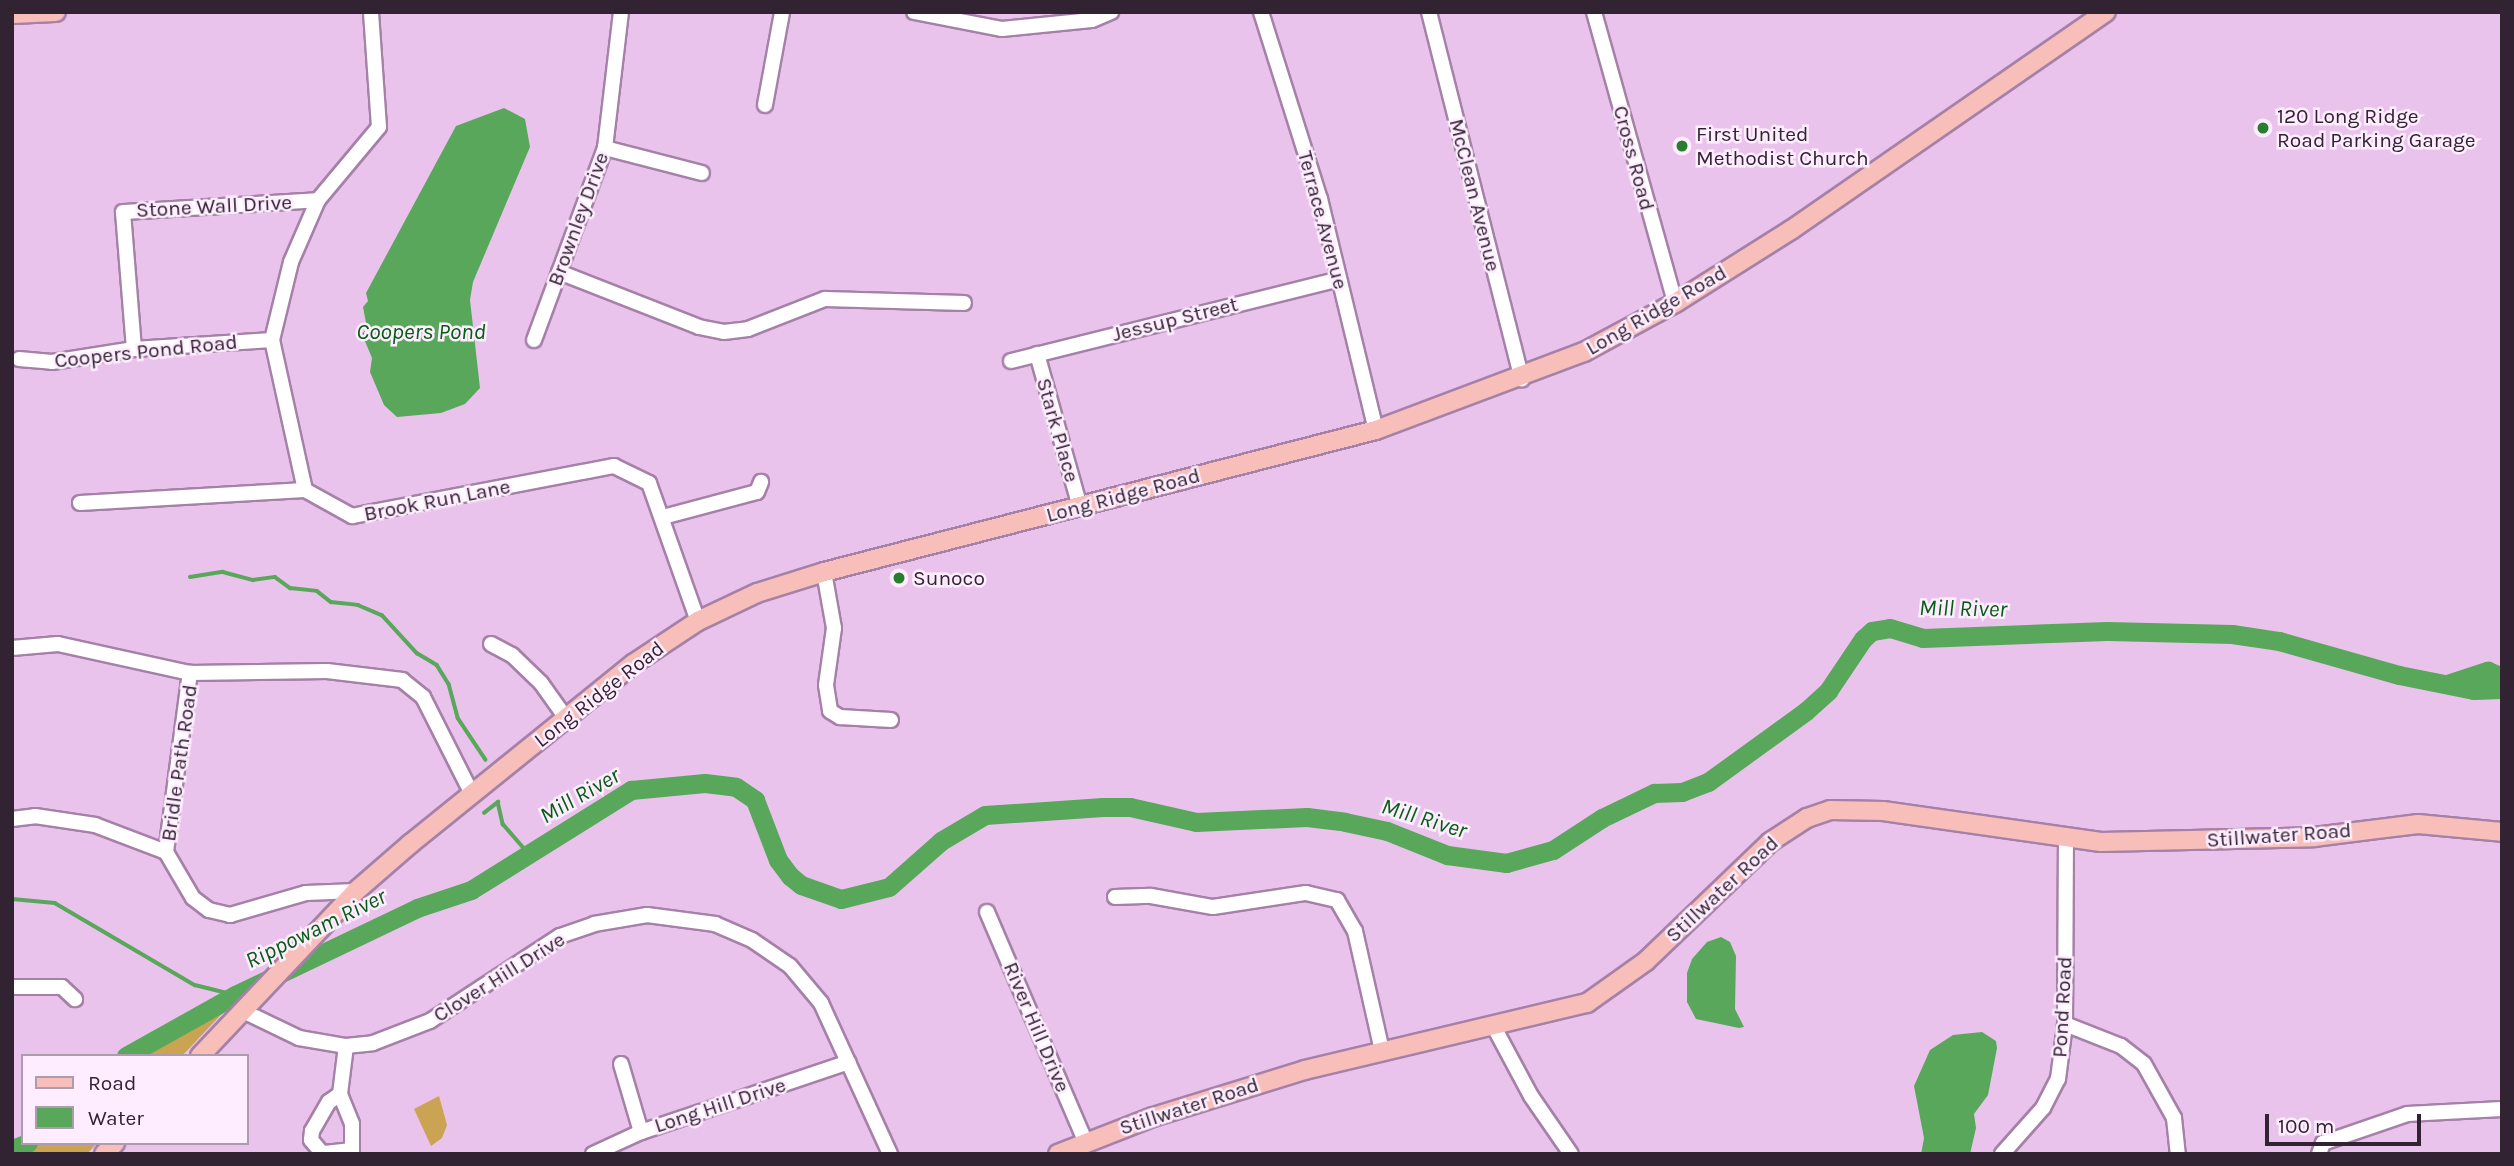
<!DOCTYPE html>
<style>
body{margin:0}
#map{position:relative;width:2514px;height:1166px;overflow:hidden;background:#eac3ec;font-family:Karla,sans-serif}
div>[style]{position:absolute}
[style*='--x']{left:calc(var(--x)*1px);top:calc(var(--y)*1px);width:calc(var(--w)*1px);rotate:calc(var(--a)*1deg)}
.green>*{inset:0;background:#caa453}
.water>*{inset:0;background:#59a75b}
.stream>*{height:3.5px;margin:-1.75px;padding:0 1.75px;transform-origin:1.75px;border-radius:1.75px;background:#59a75b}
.river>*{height:19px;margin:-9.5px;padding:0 9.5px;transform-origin:9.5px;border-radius:9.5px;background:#59a75b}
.roads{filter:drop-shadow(2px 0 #a581a8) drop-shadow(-2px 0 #a581a8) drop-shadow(0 2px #a581a8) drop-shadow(0 -2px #a581a8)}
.minor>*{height:14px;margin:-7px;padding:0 7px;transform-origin:7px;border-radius:7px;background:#fff}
.major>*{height:18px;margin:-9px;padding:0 9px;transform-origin:9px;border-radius:9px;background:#f7beba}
.dots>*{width:19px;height:19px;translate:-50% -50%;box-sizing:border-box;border:4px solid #fdedfe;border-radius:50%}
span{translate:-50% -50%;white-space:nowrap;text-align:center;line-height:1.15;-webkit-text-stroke:5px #fdedfe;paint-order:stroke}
.poi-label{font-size:21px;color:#322333}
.left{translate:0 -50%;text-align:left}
.street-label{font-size:21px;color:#322333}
.water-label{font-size:23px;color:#045d13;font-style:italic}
.frame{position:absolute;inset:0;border:14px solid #322333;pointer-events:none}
.legend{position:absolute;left:21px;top:1054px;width:228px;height:91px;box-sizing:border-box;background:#fdedfe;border:2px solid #ac9cad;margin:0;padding:9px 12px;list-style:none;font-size:21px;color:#322333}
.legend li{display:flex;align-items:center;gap:14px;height:35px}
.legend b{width:35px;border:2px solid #ac9cad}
.scale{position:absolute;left:2265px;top:1114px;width:156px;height:32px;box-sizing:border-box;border:4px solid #322333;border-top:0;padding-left:9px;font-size:21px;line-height:24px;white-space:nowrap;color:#322333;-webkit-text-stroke:5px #fdedfe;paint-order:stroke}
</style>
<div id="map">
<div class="green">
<div style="clip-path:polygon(209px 1000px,233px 1002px,182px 1056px,123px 1056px)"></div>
<div style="clip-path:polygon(439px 1096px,447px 1125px,442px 1138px,431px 1146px,414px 1109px)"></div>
<div style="clip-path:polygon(31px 1143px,97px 1143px,87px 1154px,16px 1154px)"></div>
</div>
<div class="water">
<div style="clip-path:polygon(504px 108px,525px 119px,530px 147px,473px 282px,470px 300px,480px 388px,465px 404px,441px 413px,397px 417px,384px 405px,370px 372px,372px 358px,362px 334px,367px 328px,363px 307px,368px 301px,366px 293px,456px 126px)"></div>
<div style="clip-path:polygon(1721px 937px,1730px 942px,1736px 956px,1735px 1009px,1744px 1027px,1739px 1028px,1696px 1019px,1687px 1002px,1687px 973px,1692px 959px,1707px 942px)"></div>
<div style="clip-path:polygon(1982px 1032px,1996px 1041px,1997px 1048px,1988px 1095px,1974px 1114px,1976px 1128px,1970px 1154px,1921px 1154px,1924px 1138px,1914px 1086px,1930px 1050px,1953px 1035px)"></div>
</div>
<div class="stream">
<div style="--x:190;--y:577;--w:33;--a:-9"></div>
<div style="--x:223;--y:572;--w:31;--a:15"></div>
<div style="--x:253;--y:580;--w:22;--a:-8"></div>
<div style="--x:275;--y:577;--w:19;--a:36"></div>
<div style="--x:290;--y:588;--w:27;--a:6"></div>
<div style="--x:317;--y:591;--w:18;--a:38"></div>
<div style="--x:331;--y:602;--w:27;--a:6"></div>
<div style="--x:358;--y:605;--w:26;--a:23"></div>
<div style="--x:382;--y:615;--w:52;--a:47.4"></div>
<div style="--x:417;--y:653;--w:23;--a:31"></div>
<div style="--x:437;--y:665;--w:22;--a:58"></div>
<div style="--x:449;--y:684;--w:35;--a:75"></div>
<div style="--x:458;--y:718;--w:50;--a:56.3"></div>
<div style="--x:484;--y:813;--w:18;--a:-38"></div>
<div style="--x:498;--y:802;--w:23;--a:77"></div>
<div style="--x:503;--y:824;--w:40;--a:49"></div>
<div style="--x:12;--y:899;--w:43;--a:5.3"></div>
<div style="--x:55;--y:903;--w:162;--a:30.4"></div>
<div style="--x:195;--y:985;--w:41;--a:14"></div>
</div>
<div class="river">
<div style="--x:2450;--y:683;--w:40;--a:-18"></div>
<div style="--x:2488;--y:671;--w:15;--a:23"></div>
<div style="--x:126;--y:1056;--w:125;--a:-29.2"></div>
<div style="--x:235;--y:995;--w:202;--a:-25.5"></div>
<div style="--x:417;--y:908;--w:57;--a:-18.4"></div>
<div style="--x:471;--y:890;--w:189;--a:-32"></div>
<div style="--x:631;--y:790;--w:74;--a:-5.4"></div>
<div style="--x:705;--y:783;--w:31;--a:7"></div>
<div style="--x:736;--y:787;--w:23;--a:34"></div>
<div style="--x:755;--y:800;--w:64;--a:69"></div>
<div style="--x:778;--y:860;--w:20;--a:53"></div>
<div style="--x:790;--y:876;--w:14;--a:39"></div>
<div style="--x:801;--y:885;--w:42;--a:19.3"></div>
<div style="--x:841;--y:899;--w:49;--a:-14"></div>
<div style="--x:889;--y:887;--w:69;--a:-41.5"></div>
<div style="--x:941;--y:841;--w:51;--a:-30.6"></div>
<div style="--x:985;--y:815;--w:118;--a:-3.9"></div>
<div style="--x:1103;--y:807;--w:27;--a:0"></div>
<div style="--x:1130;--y:807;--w:68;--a:12.8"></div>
<div style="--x:1196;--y:822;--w:111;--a:-2.6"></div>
<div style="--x:1307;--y:817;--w:38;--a:7"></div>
<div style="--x:1345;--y:822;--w:43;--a:12.1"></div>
<div style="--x:1387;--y:831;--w:65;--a:21.8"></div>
<div style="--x:1447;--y:855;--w:60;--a:7.7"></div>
<div style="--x:1506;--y:863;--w:49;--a:-15.5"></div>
<div style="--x:1553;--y:850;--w:59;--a:-33.1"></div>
<div style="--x:1602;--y:818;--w:58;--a:-25.7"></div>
<div style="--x:1654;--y:793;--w:28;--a:-2"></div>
<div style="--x:1682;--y:792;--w:28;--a:-21"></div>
<div style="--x:1708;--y:782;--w:121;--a:-35.9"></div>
<div style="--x:1806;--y:711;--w:30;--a:-42"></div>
<div style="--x:1828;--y:691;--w:63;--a:-56.1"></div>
<div style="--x:1863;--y:639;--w:12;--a:-42"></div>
<div style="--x:1872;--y:631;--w:18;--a:-9"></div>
<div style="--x:1890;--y:628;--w:34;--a:17"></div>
<div style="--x:1923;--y:638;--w:184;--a:-2.2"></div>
<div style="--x:2107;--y:631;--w:125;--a:1.4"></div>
<div style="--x:2232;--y:634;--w:48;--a:8.5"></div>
<div style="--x:2279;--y:641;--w:125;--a:15.8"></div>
<div style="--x:2399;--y:675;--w:76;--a:11.3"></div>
<div style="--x:2474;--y:690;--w:28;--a:-2"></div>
<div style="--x:12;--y:1149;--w:17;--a:-21"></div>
</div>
<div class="roads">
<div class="minor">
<div style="--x:914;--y:12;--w:90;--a:10.9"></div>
<div style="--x:1002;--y:29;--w:90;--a:-5.7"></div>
<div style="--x:1092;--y:20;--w:21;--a:-23"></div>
<div style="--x:1261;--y:12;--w:196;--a:72.5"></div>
<div style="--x:1320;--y:199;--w:238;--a:76.4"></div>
<div style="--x:1429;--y:12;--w:379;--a:75.8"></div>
<div style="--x:1594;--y:12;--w:302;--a:74.4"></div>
<div style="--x:765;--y:105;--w:95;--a:-79.6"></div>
<div style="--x:605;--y:148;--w:100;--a:14.5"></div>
<div style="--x:559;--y:272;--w:150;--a:21.4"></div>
<div style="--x:699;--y:327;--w:25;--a:11"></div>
<div style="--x:724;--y:332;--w:24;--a:-7"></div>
<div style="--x:748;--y:329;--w:83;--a:-21.3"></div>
<div style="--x:825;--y:299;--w:139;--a:1.6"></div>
<div style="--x:534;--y:340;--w:205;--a:-69.7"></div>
<div style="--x:605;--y:148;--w:137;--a:-83.3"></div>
<div style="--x:134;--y:349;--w:137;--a:-94.6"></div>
<div style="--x:123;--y:212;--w:195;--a:-3.5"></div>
<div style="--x:1037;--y:354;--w:159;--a:74.3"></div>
<div style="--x:19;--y:359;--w:33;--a:5"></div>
<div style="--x:52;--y:362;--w:83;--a:-9"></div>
<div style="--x:134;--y:349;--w:138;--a:-3.7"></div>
<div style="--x:1011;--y:361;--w:338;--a:-14"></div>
<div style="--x:305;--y:490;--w:154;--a:-102.4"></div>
<div style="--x:272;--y:340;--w:80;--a:-76.3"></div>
<div style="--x:291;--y:262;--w:68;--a:-66.5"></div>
<div style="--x:318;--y:200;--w:95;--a:-50.1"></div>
<div style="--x:379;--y:127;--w:115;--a:-94"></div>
<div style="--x:80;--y:503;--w:225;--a:-3.3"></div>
<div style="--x:305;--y:490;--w:54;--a:29"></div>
<div style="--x:352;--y:516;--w:267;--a:-10.8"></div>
<div style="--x:614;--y:466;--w:39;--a:26"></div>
<div style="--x:649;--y:483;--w:146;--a:70.5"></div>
<div style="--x:663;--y:517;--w:97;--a:-14.9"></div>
<div style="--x:757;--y:492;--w:11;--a:-68"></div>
<div style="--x:824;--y:572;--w:57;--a:79.9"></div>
<div style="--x:834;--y:628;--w:58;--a:98"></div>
<div style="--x:826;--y:685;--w:26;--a:81"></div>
<div style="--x:830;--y:711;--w:12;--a:31"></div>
<div style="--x:840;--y:717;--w:51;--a:3.4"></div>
<div style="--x:491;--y:644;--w:24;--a:28"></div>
<div style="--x:512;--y:655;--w:40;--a:44"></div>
<div style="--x:541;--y:683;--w:43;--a:54.5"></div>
<div style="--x:12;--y:648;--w:46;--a:-5"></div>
<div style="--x:58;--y:644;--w:135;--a:12.4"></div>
<div style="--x:190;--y:673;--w:137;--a:-0.8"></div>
<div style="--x:327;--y:671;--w:76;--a:6.8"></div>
<div style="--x:402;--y:680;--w:27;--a:39"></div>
<div style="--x:423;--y:697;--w:109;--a:63.2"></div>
<div style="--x:12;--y:819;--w:23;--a:-7"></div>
<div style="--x:35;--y:816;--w:61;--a:8.5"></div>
<div style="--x:95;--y:825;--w:76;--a:20.8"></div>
<div style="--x:166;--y:852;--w:53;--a:59.6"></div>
<div style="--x:193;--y:898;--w:20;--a:37"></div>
<div style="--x:209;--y:910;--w:22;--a:13"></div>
<div style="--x:230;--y:915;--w:79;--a:-16.1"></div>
<div style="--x:306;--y:893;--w:50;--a:-2.3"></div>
<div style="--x:166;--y:852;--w:181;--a:-82.4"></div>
<div style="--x:1115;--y:897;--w:36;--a:-2"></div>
<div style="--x:1151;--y:896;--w:63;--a:10.1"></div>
<div style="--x:1213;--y:907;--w:94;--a:-8.6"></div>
<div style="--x:1306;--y:893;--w:32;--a:13"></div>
<div style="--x:1337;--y:900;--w:36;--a:60"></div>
<div style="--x:1355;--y:931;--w:123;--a:77.3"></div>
<div style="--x:987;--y:912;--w:249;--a:66.8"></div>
<div style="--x:12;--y:987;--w:50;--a:0"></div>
<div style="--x:62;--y:987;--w:18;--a:43"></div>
<div style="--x:243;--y:1011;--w:62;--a:25.7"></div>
<div style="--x:299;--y:1038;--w:48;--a:9.7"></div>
<div style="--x:346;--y:1046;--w:27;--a:-6"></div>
<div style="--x:373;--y:1043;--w:61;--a:-21.1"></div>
<div style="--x:430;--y:1021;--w:155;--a:-33.2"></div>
<div style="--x:560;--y:936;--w:36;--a:-19"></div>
<div style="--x:594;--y:924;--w:54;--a:-9.6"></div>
<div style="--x:647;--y:915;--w:69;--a:7.5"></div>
<div style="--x:715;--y:924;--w:40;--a:23.4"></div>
<div style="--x:752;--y:940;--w:46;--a:34.4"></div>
<div style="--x:790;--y:966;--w:48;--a:50"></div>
<div style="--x:821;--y:1003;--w:166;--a:65.4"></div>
<div style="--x:2065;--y:1024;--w:60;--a:21.4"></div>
<div style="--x:2121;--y:1046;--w:29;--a:38"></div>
<div style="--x:2144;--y:1064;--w:62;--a:60.9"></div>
<div style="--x:2174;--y:1118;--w:36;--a:84"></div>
<div style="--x:1494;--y:1027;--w:78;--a:61.8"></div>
<div style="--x:1531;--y:1096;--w:70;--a:55.4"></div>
<div style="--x:621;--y:1064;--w:71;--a:73.6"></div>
<div style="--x:340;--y:1094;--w:32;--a:68"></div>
<div style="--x:352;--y:1124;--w:26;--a:90"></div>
<div style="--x:352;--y:1150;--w:30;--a:174"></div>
<div style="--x:322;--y:1153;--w:17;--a:-130"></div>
<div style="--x:311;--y:1140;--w:9;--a:-84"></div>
<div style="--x:312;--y:1131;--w:34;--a:-60"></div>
<div style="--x:329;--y:1102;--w:14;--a:-36"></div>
<div style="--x:340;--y:1094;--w:48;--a:-82.9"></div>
<div style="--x:593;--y:1154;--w:53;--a:-24.6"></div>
<div style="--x:641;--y:1132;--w:219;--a:-18.6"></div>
<div style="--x:2002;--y:1154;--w:62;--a:-48.3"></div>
<div style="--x:2043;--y:1108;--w:33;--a:-63"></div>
<div style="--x:2058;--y:1079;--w:55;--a:-82.7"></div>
<div style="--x:2065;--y:1024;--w:183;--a:-89.7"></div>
<div style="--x:2319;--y:1154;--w:12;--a:-70"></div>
<div style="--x:2323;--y:1143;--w:89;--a:-19"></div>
<div style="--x:2407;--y:1114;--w:95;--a:-3"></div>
</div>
<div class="major">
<div style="--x:12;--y:14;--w:44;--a:-2.6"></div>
<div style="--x:200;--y:1056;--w:227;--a:-46.6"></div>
<div style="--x:356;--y:891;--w:72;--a:-41"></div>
<div style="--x:410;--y:844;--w:287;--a:-38.9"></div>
<div style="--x:633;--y:664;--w:78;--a:-33.5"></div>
<div style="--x:698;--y:621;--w:65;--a:-25.4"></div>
<div style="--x:757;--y:593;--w:70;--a:-17.4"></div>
<div style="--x:824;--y:572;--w:570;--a:-14.43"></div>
<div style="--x:1376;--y:430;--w:222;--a:-20.6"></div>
<div style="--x:1584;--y:352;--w:103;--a:-28.3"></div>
<div style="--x:1675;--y:303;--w:137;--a:-32.2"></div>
<div style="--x:1791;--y:230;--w:383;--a:-34.7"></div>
<div style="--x:104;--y:1154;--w:16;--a:-45"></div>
<div style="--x:1058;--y:1154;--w:102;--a:-21.3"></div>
<div style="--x:1153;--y:1117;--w:159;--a:-17.2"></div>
<div style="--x:1305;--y:1070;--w:290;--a:-13.4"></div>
<div style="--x:1587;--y:1003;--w:72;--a:-35.4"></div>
<div style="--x:1646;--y:961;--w:172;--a:-43.8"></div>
<div style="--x:1770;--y:842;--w:44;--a:-33"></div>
<div style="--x:1807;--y:818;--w:24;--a:-19"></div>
<div style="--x:1830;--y:810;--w:53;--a:1.1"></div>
<div style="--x:1883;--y:811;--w:220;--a:8.1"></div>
<div style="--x:2101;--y:842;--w:213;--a:-1.3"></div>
<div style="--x:2314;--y:837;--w:105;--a:-7.1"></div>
<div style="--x:2418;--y:824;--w:84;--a:5.4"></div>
</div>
</div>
<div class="dots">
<div style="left:2263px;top:128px;background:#277f2e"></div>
<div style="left:1682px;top:146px;background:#277f2e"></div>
<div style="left:899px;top:578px;background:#277f2e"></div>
</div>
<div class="poi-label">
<span class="left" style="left:2277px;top:128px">120 Long Ridge<br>Road Parking Garage</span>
<span class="left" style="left:1696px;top:146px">First United<br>Methodist Church</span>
<span class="left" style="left:913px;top:578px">Sunoco</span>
</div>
<div class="street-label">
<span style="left:1634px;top:158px;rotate:75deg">Cross Road</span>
<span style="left:1475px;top:195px;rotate:76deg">McClean Avenue</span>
<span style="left:214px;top:206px;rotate:-3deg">Stone Wall Drive</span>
<span style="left:578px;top:219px;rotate:-70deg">Brownley Drive</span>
<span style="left:1323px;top:220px;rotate:75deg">Terrace Avenue</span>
<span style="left:1656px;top:310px;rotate:-30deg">Long Ridge Road</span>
<span style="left:1175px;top:319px;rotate:-14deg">Jessup Street</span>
<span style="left:146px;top:351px;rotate:-6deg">Coopers Pond Road</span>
<span style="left:1058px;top:430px;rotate:74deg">Stark Place</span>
<span style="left:1123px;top:495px;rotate:-15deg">Long Ridge Road</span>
<span style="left:437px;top:500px;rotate:-11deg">Brook Run Lane</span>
<span style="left:599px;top:694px;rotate:-38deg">Long Ridge Road</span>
<span style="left:179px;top:763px;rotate:-82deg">Bridle Path Road</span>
<span style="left:2279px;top:835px;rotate:-4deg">Stillwater Road</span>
<span style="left:1722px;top:889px;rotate:-43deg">Stillwater Road</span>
<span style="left:499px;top:977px;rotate:-32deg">Clover Hill Drive</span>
<span style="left:2062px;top:1007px;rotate:-87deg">Pond Road</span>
<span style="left:1037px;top:1027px;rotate:67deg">River Hill Drive</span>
<span style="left:720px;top:1105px;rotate:-18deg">Long Hill Drive</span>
<span style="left:1189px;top:1106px;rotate:-18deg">Stillwater Road</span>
</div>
<div class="water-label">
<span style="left:421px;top:332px">Coopers Pond</span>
<span style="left:1963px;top:609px;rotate:1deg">Mill River</span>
<span style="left:580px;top:796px;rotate:-30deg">Mill River</span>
<span style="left:1424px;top:819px;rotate:17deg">Mill River</span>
<span style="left:316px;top:929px;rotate:-26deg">Rippowam River</span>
</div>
<div class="frame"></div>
<ul class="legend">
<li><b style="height:9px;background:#f7beba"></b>Road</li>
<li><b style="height:19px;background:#59a75b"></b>Water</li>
</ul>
<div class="scale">100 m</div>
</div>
